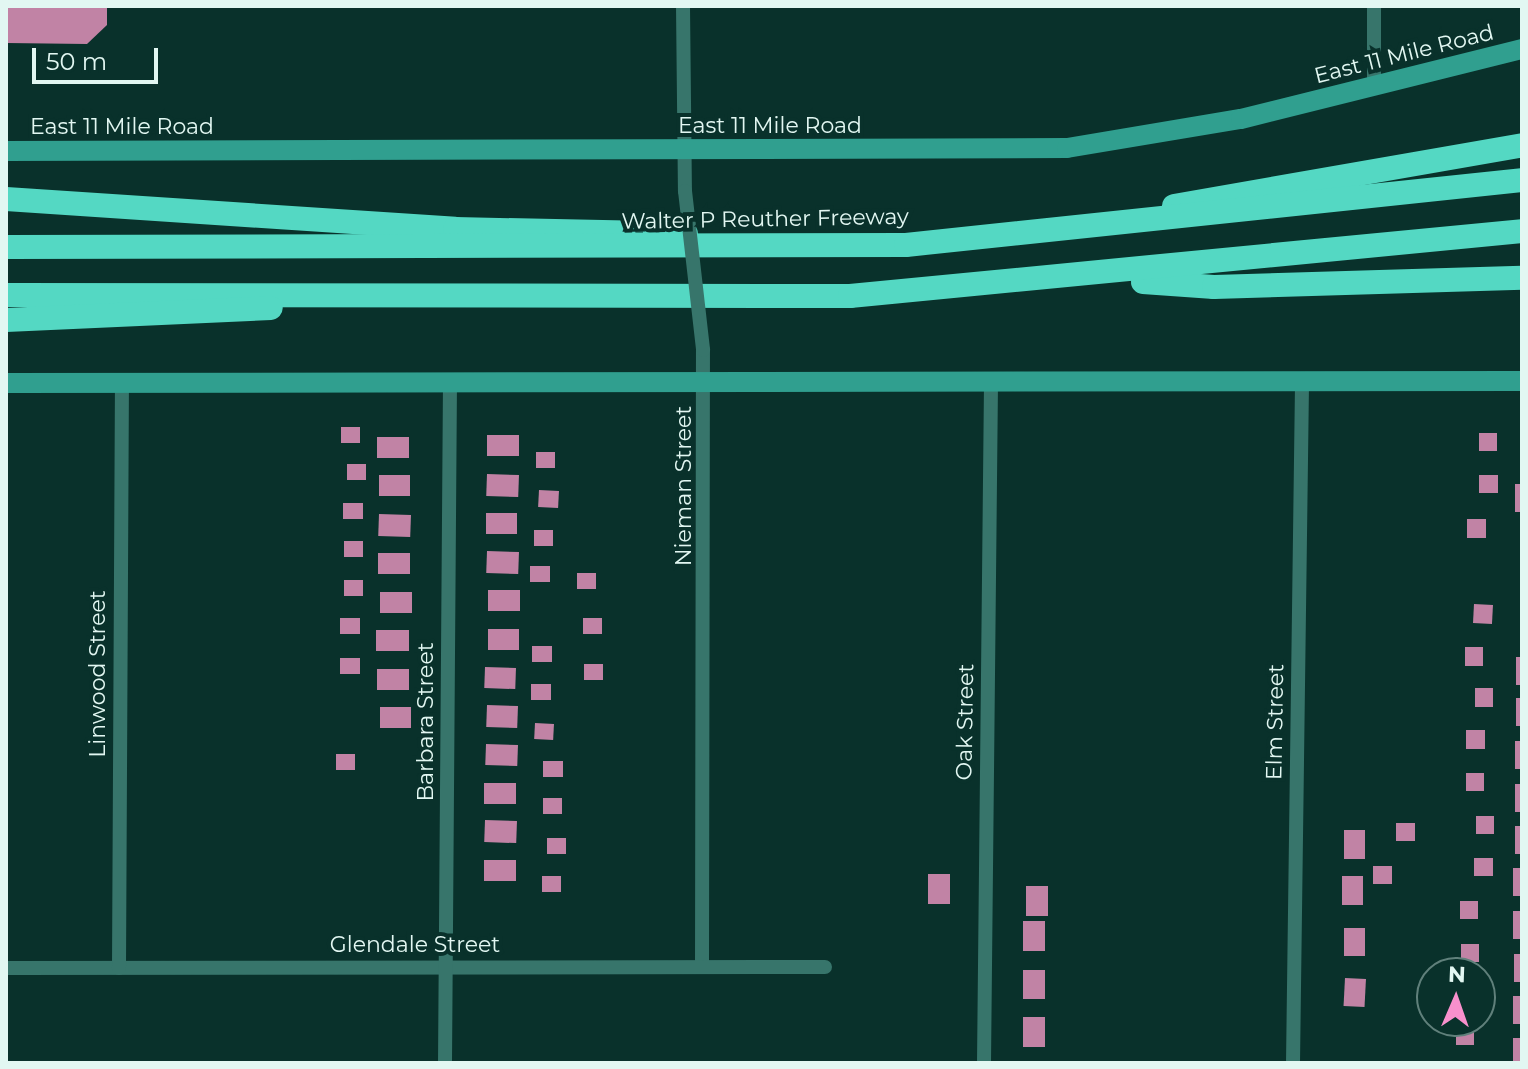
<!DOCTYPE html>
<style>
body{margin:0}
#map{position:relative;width:1528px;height:1069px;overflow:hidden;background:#09312b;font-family:Montserrat,sans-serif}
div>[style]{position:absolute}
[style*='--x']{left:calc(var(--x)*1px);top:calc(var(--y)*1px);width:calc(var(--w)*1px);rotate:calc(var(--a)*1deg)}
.building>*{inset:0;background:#c183a5;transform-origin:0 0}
.street>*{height:14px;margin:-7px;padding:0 7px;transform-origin:7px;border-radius:7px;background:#37756b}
.secondary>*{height:20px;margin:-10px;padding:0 10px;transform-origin:10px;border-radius:10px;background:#309f8f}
.highway>*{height:24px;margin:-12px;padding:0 12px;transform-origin:12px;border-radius:12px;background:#54d8c3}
.street-bridge>*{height:14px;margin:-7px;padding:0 7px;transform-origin:7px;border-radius:7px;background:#37756b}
span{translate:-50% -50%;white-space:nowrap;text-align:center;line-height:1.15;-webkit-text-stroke:8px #09312b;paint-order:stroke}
.street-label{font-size:22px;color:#e2f7f2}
.frame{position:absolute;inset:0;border:8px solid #e2f7f2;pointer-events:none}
.north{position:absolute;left:1416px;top:957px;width:80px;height:80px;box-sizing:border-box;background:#09312b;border:2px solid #60807b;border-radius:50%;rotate:2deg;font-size:22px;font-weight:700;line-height:32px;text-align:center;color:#e2f7f2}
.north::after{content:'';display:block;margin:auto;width:28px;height:36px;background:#f890cc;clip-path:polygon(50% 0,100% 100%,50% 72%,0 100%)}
.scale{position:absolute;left:32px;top:48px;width:126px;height:36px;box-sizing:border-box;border:4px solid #e2f7f2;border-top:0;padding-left:10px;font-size:24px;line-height:28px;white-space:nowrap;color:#e2f7f2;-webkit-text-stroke:6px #09312b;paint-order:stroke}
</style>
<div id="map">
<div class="building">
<div style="clip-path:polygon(6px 6px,107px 6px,107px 25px,87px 44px,6px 43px)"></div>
<div style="left:341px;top:427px;width:19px;height:16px"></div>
<div style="left:1479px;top:433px;width:18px;height:18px"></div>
<div style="left:487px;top:435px;width:32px;height:21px"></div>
<div style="left:377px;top:437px;width:32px;height:21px"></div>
<div style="left:536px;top:452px;width:19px;height:16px"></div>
<div style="left:347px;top:464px;width:19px;height:16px"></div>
<div style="left:487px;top:474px;width:32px;height:22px;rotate:2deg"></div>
<div style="left:379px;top:475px;width:31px;height:21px"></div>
<div style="left:1479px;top:475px;width:19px;height:18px"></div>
<div style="left:1515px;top:484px;width:7px;height:28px"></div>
<div style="left:539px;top:490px;width:20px;height:17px;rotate:3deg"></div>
<div style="left:343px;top:503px;width:20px;height:16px"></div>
<div style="left:486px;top:513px;width:31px;height:21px"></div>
<div style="left:379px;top:514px;width:32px;height:22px;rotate:2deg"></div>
<div style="left:1467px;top:519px;width:19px;height:19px"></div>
<div style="left:534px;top:530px;width:19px;height:16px"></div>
<div style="left:344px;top:541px;width:19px;height:16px"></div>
<div style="left:487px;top:551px;width:32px;height:22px;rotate:2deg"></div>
<div style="left:378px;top:553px;width:32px;height:21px"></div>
<div style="left:530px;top:566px;width:20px;height:16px"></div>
<div style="left:577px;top:573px;width:19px;height:16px"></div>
<div style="left:344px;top:580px;width:19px;height:16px"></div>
<div style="left:488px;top:590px;width:32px;height:21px"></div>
<div style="left:380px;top:592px;width:32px;height:21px"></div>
<div style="left:1474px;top:604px;width:19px;height:19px;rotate:3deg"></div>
<div style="left:340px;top:618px;width:20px;height:16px"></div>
<div style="left:583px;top:618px;width:19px;height:16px"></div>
<div style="left:488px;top:629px;width:31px;height:21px"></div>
<div style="left:376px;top:630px;width:33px;height:21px"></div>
<div style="left:532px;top:646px;width:20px;height:16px"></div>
<div style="left:1483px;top:647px;width:19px;height:18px;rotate:90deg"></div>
<div style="left:1516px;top:657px;width:6px;height:28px"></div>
<div style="left:340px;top:658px;width:20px;height:16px"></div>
<div style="left:584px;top:664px;width:19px;height:16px"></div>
<div style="left:485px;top:667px;width:31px;height:21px;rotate:2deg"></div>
<div style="left:377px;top:669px;width:32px;height:21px"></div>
<div style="left:531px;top:684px;width:20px;height:16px"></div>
<div style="left:1475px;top:688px;width:18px;height:19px"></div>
<div style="left:1516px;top:698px;width:6px;height:28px"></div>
<div style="left:487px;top:705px;width:31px;height:22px;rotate:2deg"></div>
<div style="left:380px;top:707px;width:31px;height:21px"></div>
<div style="left:535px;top:723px;width:19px;height:16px;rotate:3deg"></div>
<div style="left:1466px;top:730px;width:19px;height:19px"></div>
<div style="left:1515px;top:741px;width:7px;height:28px"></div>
<div style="left:486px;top:744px;width:32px;height:21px;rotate:2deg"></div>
<div style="left:336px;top:754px;width:19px;height:16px"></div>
<div style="left:543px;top:761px;width:20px;height:16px"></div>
<div style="left:1466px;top:773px;width:18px;height:18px"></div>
<div style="left:484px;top:783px;width:32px;height:21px"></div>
<div style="left:1515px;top:784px;width:7px;height:28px"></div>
<div style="left:543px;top:798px;width:19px;height:16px"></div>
<div style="left:1476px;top:816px;width:18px;height:18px"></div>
<div style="left:485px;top:820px;width:32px;height:22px;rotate:2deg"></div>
<div style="left:1396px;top:823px;width:19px;height:18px"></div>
<div style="left:1515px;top:826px;width:7px;height:28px"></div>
<div style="left:1344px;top:830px;width:21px;height:29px"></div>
<div style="left:547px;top:838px;width:19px;height:16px"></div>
<div style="left:1474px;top:858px;width:19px;height:18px"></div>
<div style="left:484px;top:860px;width:32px;height:21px"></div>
<div style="left:1373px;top:866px;width:19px;height:18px"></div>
<div style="left:1513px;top:868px;width:9px;height:28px"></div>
<div style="left:950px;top:874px;width:30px;height:22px;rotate:90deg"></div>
<div style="left:542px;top:876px;width:19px;height:16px"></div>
<div style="left:1363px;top:876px;width:29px;height:21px;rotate:90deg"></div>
<div style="left:1026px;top:886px;width:22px;height:30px"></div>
<div style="left:1460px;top:901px;width:18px;height:18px"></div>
<div style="left:1513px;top:911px;width:9px;height:28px"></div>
<div style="left:1023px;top:921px;width:22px;height:30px"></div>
<div style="left:1344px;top:928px;width:21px;height:28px"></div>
<div style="left:1461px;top:944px;width:18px;height:18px"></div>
<div style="left:1514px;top:954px;width:8px;height:28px"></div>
<div style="left:1023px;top:970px;width:22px;height:29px"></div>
<div style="left:1345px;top:978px;width:21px;height:28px;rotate:3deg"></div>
<div style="left:1480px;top:984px;width:11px;height:18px"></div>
<div style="left:1513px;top:996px;width:9px;height:28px"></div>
<div style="left:1023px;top:1017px;width:22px;height:30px"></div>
<div style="left:1456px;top:1027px;width:18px;height:18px"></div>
<div style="left:1513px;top:1038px;width:9px;height:25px"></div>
</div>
<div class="street">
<div style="--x:683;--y:6;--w:185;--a:89.4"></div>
<div style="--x:1374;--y:86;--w:80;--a:-90"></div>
<div style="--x:702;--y:967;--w:617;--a:-89.91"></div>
<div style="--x:6;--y:968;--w:819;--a:-0.07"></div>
<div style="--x:119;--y:968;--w:587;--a:-89.71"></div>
<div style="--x:445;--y:1063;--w:681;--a:-89.58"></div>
<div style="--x:984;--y:1063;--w:681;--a:-89.41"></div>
<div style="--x:1293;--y:1063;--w:682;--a:-89.24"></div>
</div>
<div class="secondary">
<div style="--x:6;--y:151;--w:1061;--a:-0.16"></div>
<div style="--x:1067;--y:148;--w:176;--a:-9.5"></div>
<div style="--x:1241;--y:119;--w:290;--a:-14"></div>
<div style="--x:6;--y:383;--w:1516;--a:-0.08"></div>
</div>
<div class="highway">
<div style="--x:6;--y:199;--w:450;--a:3.8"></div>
<div style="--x:455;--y:229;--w:231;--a:1.2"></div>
<div style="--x:1174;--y:206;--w:353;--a:-9.9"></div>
<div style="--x:6;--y:247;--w:900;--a:-0.13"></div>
<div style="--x:906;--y:245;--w:619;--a:-6.02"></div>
<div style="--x:1143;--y:282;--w:71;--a:4"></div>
<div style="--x:1214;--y:287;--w:308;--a:-1.7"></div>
<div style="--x:6;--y:295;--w:844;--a:0.07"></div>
<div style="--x:850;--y:296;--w:675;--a:-5.52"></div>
<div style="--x:6;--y:320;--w:265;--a:-2.6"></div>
</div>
<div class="street-bridge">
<div style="--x:685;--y:191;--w:160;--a:83.5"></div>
</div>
<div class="street-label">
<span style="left:1404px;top:54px;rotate:-14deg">East 11 Mile Road</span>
<span style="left:770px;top:126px">East 11 Mile Road</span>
<span style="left:122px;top:127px">East 11 Mile Road</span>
<span style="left:765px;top:219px;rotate:-1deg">Walter P Reuther Freeway</span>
<span style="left:684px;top:486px;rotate:-90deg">Nieman Street</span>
<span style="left:98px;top:674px;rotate:-90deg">Linwood Street</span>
<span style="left:426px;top:722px;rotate:-90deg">Barbara Street</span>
<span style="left:965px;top:722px;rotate:-89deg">Oak Street</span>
<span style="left:1275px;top:722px;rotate:-89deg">Elm Street</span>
<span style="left:415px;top:945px">Glendale Street</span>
</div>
<div class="frame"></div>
<div class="north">N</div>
<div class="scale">50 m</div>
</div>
